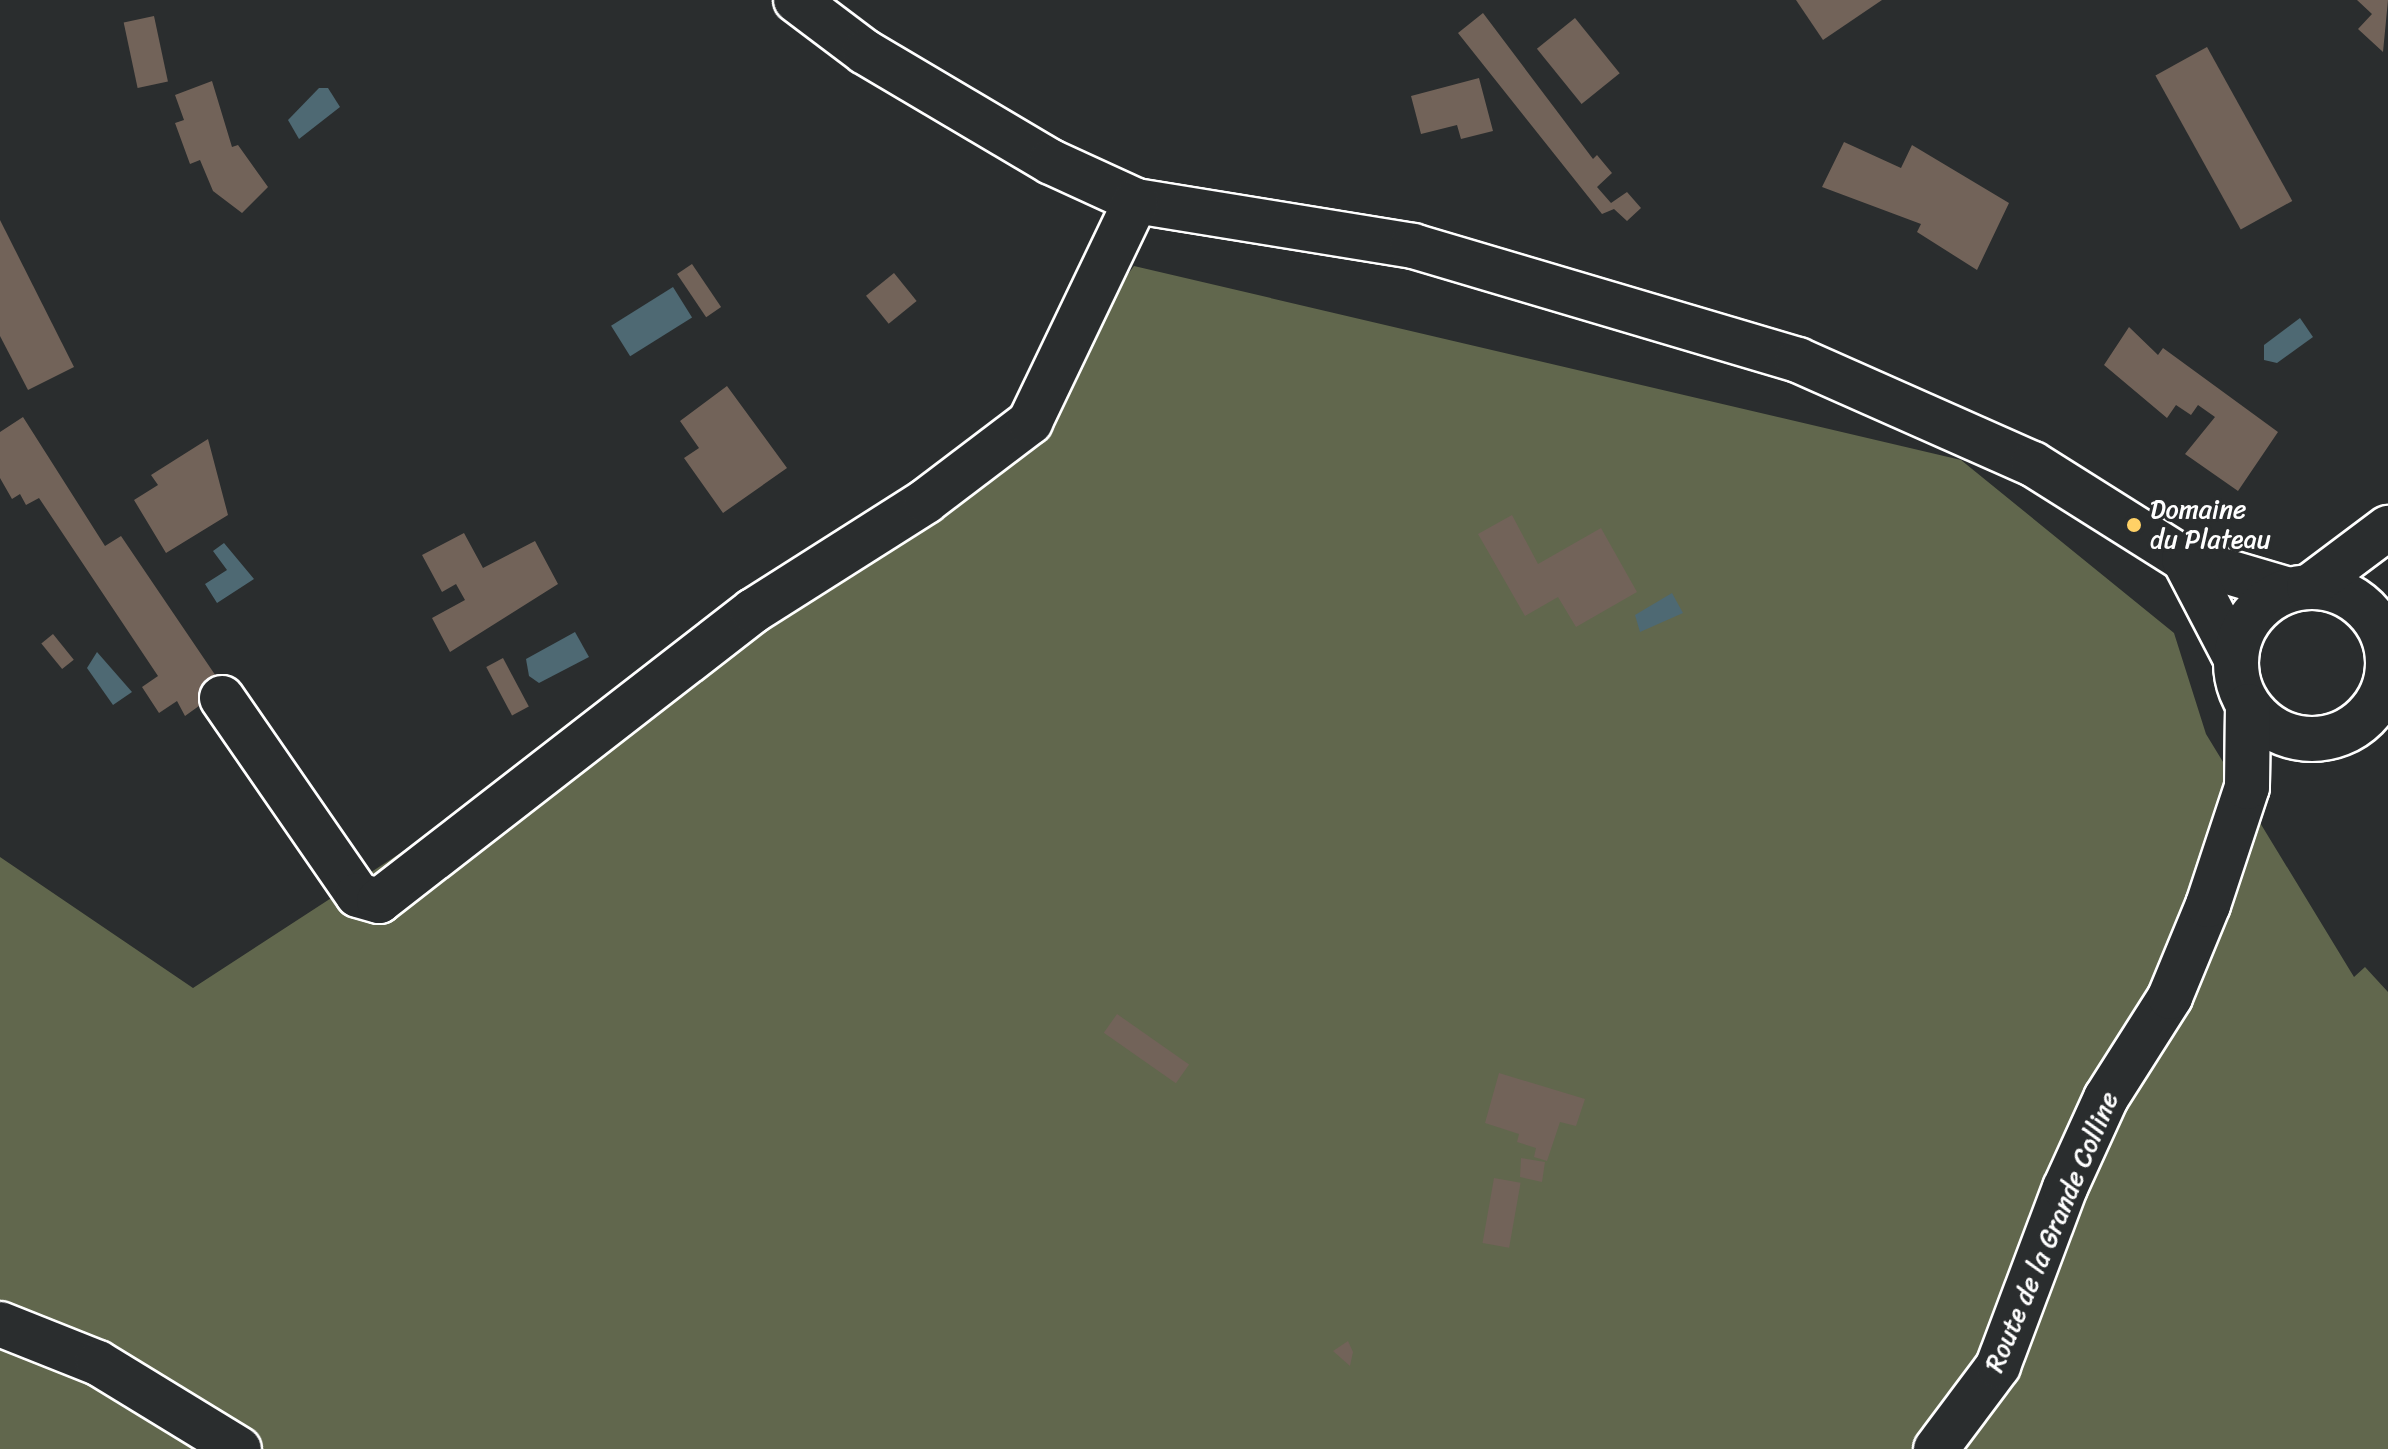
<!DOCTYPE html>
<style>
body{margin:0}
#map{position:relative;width:2388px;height:1449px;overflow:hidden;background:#2a2d2e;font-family:Sriracha,sans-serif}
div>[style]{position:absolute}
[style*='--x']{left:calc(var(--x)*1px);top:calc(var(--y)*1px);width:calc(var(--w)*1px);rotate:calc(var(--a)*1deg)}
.green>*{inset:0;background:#61674d}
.water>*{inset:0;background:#4e6973;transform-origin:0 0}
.building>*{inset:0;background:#726359;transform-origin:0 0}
.roads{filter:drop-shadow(2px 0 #fff) drop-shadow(-2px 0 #fff) drop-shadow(0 2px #fff) drop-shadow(0 -2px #fff)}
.service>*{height:22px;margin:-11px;padding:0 11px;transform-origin:11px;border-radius:11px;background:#2a2d2e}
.minor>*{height:44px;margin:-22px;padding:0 22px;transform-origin:22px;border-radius:22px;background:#2a2d2e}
.minor>.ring{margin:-22px;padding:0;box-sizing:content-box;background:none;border:44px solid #2a2d2e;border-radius:50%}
.dots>*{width:22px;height:22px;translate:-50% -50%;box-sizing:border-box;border:4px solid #2a2d2e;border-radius:50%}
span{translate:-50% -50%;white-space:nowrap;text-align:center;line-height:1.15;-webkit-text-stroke:6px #2a2d2e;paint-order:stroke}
.poi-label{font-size:26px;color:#fff}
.left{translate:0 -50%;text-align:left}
.street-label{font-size:26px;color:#fff}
</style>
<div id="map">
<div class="green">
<div style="clip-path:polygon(1134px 266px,1961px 460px,2174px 633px,2206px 734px,2354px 977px,2365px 967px,2388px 992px,2388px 1449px,0 1449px,0 857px,193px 988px,531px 768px,1053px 377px)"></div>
</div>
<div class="water">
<div style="clip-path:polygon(319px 88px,328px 88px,340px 107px,299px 139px,288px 120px)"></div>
<div style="left:673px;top:287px;width:36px;height:73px;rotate:58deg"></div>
<div style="clip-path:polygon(2300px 318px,2313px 337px,2277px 363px,2264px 360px,2264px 345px)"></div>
<div style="clip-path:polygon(224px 543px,254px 579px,217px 603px,205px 584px,227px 570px,213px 551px)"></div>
<div style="clip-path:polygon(1672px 593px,1683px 613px,1640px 632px,1635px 615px)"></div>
<div style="clip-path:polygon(575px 632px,589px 657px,539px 683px,529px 676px,526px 659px)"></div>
<div style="clip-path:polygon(97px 652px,132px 692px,113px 705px,87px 668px)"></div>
</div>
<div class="building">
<div style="clip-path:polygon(1796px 0,1882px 0,1823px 40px)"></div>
<div style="clip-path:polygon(2357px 0,2388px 0,2383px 52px,2358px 29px,2372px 14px)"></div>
<div style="clip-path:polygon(1483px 13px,1593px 159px,1597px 155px,1612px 173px,1597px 187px,1611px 203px,1627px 192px,1641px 208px,1627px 221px,1614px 209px,1602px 214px,1458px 33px)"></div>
<div style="left:154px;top:16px;width:67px;height:31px;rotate:78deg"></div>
<div style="left:1575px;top:18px;width:71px;height:49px;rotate:51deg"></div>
<div style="left:2207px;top:47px;width:176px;height:59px;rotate:61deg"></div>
<div style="clip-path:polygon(1479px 78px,1493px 131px,1461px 139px,1457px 125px,1421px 134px,1411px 96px)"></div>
<div style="clip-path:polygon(212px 81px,232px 147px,238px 145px,268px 187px,242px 213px,213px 191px,200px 160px,190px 164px,175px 123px,184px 120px,175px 95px)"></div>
<div style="clip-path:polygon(1844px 142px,1901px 168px,1912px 145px,2009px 203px,1977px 270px,1917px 232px,1921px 224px,1822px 187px)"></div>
<div style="clip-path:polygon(0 220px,74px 367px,28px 390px,0 336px)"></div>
<div style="left:692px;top:264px;width:52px;height:18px;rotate:56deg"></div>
<div style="left:894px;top:273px;width:36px;height:36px;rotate:51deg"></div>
<div style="clip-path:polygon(2129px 327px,2158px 355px,2163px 348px,2278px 432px,2238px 491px,2185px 454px,2215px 417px,2198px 405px,2191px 415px,2176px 405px,2167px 418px,2104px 365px)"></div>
<div style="clip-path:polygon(727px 386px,787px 468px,723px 513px,684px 458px,699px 448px,680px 421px)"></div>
<div style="clip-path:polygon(23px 417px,105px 546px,121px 536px,224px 688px,185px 716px,177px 701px,159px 713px,142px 687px,158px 676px,39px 498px,26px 505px,20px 494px,12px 499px,0 478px,0 432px)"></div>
<div style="clip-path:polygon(208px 439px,228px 515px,166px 553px,134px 500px,158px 485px,151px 475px)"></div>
<div style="clip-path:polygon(1512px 515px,1538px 564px,1601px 528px,1637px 592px,1576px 627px,1558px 597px,1525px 616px,1478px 534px)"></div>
<div style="clip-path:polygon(464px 533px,483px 568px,535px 541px,558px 584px,450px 652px,432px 618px,465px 600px,456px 584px,442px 592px,422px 555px)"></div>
<div style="left:53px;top:634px;width:33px;height:15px;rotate:51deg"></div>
<div style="left:503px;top:658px;width:55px;height:19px;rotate:62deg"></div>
<div style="left:1117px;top:1014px;width:88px;height:23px;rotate:35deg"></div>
<div style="clip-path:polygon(1499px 1073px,1585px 1099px,1576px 1126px,1560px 1122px,1547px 1161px,1534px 1157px,1536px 1148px,1517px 1142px,1519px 1134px,1485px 1123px)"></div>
<div style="clip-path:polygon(1521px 1158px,1545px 1162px,1542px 1182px,1520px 1177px)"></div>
<div style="left:1494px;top:1178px;width:27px;height:66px;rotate:10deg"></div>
<div style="clip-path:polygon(1348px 1341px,1353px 1352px,1350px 1366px,1333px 1351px)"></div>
</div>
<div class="roads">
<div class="service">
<div style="--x:2373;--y:618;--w:16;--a:-15"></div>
<div style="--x:2387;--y:649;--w:1;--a:-45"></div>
</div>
<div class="minor">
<div style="--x:796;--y:0;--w:86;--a:37"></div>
<div style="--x:865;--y:52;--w:216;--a:30.6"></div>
<div style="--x:1051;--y:162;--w:94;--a:24.6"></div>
<div style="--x:1136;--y:201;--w:281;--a:9.2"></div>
<div style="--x:1413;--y:246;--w:402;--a:16.5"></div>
<div style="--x:1798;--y:360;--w:257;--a:23.9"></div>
<div style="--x:2033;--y:464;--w:178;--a:32.2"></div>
<div style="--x:2184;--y:559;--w:109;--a:16.4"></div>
<div style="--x:2184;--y:559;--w:110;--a:62.5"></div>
<div class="ring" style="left:2236px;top:587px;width:108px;height:108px"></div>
<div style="--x:2309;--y:587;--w:99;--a:-36.8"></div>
<div style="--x:222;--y:698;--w:239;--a:55.4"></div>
<div style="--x:358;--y:895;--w:22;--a:16"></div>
<div style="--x:379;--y:901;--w:473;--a:-37.8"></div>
<div style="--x:753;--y:611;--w:205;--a:-32.4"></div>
<div style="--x:926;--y:501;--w:131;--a:-37.2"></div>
<div style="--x:1030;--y:422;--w:245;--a:-64.4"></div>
<div style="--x:0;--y:1324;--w:105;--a:21.7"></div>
<div style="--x:98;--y:1363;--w:165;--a:31.4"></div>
<div style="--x:1936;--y:1449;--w:104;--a:-53.2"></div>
<div style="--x:1998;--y:1366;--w:190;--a:-69.4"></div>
<div style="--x:2065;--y:1188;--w:99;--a:-65.5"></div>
<div style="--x:2106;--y:1098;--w:120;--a:-57.6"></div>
<div style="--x:2170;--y:997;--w:100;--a:-67.6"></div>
<div style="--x:2208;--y:905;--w:124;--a:-71.7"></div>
<div style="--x:2247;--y:787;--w:81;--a:-89.3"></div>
</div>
</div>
<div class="dots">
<div style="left:2134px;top:525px;background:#ffd166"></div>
</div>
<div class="poi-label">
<span class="left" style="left:2150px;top:525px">Domaine<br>du Plateau</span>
</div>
<div class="street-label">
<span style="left:2052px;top:1232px;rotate:-67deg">Route de la Grande Colline</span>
</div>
</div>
